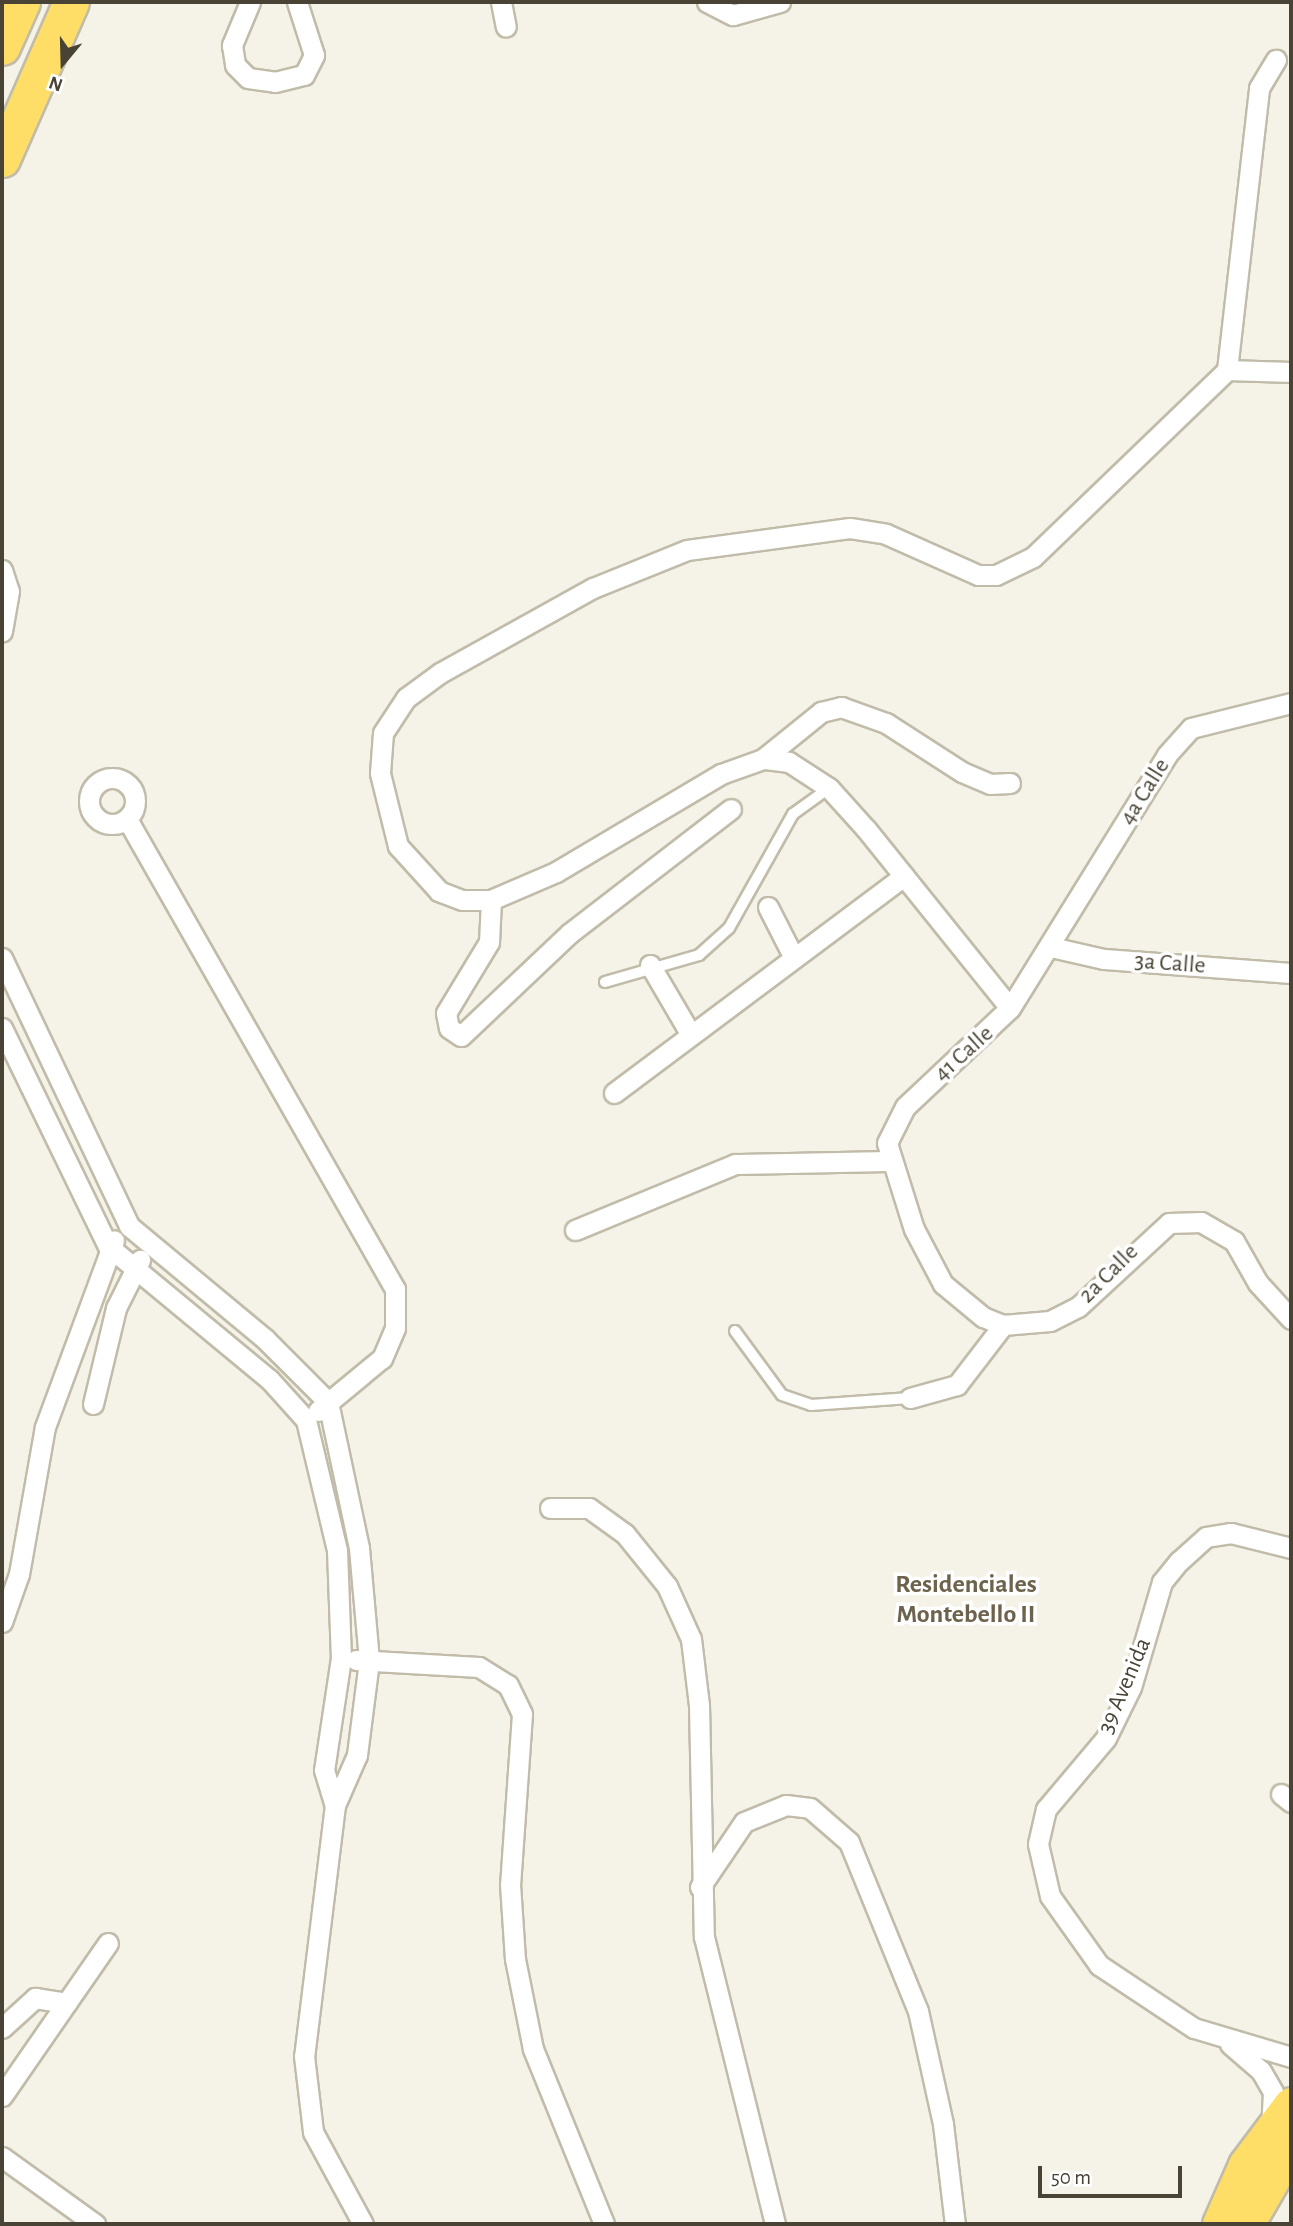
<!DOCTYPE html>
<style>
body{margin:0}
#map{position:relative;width:1293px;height:2226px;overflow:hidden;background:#f5f2e7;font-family:"Alegreya Sans",sans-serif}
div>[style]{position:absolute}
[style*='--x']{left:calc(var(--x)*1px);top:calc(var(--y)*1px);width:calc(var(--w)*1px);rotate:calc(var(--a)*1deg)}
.roads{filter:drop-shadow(2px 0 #c1bca9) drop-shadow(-2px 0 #c1bca9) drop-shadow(0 2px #c1bca9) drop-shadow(0 -2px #c1bca9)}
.lane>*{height:10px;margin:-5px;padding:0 5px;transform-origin:5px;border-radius:5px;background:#fff}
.street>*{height:19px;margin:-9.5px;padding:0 9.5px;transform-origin:9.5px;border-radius:9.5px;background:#fff}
.street>.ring{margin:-9.5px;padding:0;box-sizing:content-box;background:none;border:19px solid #fff;border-radius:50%}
.highway>*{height:35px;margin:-17.5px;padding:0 17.5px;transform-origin:17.5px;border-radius:17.5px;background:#ffde68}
span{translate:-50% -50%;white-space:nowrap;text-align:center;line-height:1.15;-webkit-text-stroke:7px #fff;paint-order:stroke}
.street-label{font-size:24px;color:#494335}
.neighbourhood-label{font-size:26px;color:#6d634c;font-weight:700}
.frame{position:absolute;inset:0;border:4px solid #494335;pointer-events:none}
.north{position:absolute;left:28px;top:28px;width:70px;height:70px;-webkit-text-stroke:5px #fff;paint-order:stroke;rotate:199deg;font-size:19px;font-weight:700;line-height:28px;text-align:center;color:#494335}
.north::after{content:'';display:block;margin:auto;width:24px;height:32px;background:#494335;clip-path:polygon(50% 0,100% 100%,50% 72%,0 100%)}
.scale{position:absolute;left:1038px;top:2166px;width:144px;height:32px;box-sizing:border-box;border:4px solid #494335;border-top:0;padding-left:9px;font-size:21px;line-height:24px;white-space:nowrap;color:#494335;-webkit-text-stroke:5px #fff;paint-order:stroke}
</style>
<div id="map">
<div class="roads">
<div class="lane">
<div style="--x:605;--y:982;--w:98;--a:-16"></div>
<div style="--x:699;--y:955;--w:40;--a:-42"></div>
<div style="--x:729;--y:928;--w:131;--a:-60.7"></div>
<div style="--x:793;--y:814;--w:44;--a:-35.8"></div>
<div style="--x:735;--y:1331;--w:79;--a:53.7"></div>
<div style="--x:782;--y:1395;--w:31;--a:19"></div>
<div style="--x:811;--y:1405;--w:99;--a:-4"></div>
</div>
<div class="street">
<div style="--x:250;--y:2;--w:47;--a:112.7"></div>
<div style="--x:232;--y:45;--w:20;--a:81"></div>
<div style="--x:235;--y:65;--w:18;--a:45"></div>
<div style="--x:248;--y:78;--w:27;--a:8"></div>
<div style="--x:275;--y:82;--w:30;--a:-14"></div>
<div style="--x:304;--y:75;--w:22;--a:-63"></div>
<div style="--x:314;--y:55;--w:56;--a:-107.8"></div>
<div style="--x:501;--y:2;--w:25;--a:79"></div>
<div style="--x:707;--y:2;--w:29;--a:27"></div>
<div style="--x:733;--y:15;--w:49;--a:-15.5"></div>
<div style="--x:1227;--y:370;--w:64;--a:1.8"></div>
<div style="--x:2;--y:570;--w:22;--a:72"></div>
<div style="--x:9;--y:591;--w:41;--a:99.9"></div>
<div style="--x:1291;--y:703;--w:103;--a:166"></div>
<div style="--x:1191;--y:728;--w:36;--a:132"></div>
<div style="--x:1167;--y:755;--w:298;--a:121.8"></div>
<div style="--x:1010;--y:1008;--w:144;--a:136.7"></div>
<div style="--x:905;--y:1107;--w:40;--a:116.6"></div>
<div style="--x:887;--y:1143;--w:90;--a:72.6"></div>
<div style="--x:914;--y:1229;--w:62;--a:62.2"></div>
<div style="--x:943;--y:1284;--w:52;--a:39.5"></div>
<div style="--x:983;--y:1317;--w:22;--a:22"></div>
<div style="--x:1003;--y:1325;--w:47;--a:-4.9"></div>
<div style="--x:1050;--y:1321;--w:31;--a:-27"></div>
<div style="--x:1078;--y:1307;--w:124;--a:-42.7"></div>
<div style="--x:1169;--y:1223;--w:32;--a:-2"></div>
<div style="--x:1201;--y:1222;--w:38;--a:30"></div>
<div style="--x:1234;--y:1241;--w:48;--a:60.3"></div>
<div style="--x:1258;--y:1283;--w:49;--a:47.5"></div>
<div style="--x:763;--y:759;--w:75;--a:-39"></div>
<div style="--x:821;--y:712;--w:21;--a:-14"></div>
<div style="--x:841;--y:707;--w:48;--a:19.6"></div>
<div style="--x:886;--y:723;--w:90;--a:32.8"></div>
<div style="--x:962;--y:772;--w:30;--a:23"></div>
<div style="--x:990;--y:784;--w:20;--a:-3"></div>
<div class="ring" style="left:89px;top:778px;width:27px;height:27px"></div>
<div style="--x:127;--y:819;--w:541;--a:60.31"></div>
<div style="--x:395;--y:1289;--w:39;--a:90"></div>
<div style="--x:395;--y:1328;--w:33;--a:113"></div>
<div style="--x:382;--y:1358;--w:83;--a:140.4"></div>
<div style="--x:491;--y:900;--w:42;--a:92.7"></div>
<div style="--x:489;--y:942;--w:83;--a:121.2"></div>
<div style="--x:446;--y:1013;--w:15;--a:79"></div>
<div style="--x:449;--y:1028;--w:14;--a:34"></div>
<div style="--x:461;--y:1036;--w:150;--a:-43.4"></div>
<div style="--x:570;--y:933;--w:203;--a:-37.6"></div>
<div style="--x:768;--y:907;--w:57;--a:63"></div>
<div style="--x:1051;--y:947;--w:54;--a:12.8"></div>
<div style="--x:1104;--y:959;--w:188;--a:4.3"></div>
<div style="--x:2;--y:958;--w:297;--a:64.6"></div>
<div style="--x:129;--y:1226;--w:177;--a:39.7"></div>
<div style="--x:265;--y:1339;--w:89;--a:45"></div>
<div style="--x:328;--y:1402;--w:149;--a:78"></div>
<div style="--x:359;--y:1548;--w:113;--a:84.9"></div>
<div style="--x:369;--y:1661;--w:95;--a:97.3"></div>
<div style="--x:357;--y:1755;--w:55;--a:113.7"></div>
<div style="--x:335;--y:1805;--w:253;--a:97"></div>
<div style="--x:304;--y:2056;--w:77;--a:83.2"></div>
<div style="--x:313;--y:2132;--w:105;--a:61.5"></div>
<div style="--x:650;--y:965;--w:81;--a:59.6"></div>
<div style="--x:1010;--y:1008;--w:230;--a:-128.8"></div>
<div style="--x:866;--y:829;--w:55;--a:-132.1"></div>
<div style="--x:829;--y:788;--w:48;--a:-147"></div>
<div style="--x:789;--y:762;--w:26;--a:-173"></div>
<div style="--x:763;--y:759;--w:45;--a:160.3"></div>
<div style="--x:721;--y:774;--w:192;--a:149.3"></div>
<div style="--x:556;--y:872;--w:71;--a:156.7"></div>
<div style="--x:491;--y:900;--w:29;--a:180"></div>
<div style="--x:462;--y:900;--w:25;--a:-159"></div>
<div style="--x:439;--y:891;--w:61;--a:-132.3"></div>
<div style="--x:398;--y:846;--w:75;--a:-103.9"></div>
<div style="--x:380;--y:773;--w:40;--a:-85.7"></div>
<div style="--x:383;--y:733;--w:42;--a:-56.7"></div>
<div style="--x:406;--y:698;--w:42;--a:-36.3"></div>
<div style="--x:440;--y:673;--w:175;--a:-29.1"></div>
<div style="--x:593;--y:588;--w:101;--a:-22"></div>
<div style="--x:687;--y:550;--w:164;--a:-7.7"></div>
<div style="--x:850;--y:528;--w:36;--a:9"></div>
<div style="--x:886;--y:534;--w:101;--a:24"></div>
<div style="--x:978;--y:575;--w:18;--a:0"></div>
<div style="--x:996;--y:575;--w:41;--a:-25.9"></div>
<div style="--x:1033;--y:557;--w:269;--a:-43.9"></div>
<div style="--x:1227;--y:370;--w:284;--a:-83.5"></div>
<div style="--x:1259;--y:88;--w:33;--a:-59"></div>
<div style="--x:2;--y:1028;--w:242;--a:64.1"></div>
<div style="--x:108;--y:1246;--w:209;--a:39.6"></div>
<div style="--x:269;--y:1379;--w:55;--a:47.9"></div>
<div style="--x:306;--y:1420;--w:134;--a:76.6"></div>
<div style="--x:337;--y:1550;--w:108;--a:87.9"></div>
<div style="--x:341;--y:1658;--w:113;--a:98.6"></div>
<div style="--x:324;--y:1770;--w:37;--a:73"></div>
<div style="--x:614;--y:1093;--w:362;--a:-36.8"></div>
<div style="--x:575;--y:1230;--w:173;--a:-22.4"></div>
<div style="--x:735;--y:1164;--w:156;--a:-1.1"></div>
<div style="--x:910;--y:1398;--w:49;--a:-15.5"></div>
<div style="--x:957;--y:1385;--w:76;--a:-52.5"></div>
<div style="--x:93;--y:1404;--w:99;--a:-76.5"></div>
<div style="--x:116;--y:1308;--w:54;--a:-63.4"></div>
<div style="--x:550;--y:1508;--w:39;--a:0"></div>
<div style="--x:589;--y:1508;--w:44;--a:35.8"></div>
<div style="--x:625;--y:1534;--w:67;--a:51.1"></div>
<div style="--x:667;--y:1586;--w:58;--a:65.6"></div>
<div style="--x:691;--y:1639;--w:66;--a:83.1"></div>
<div style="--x:699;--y:1705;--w:232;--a:88.8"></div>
<div style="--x:704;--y:1937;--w:296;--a:76.1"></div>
<div style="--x:1291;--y:1548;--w:62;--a:-166"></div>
<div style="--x:1231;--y:1533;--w:25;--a:171"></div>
<div style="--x:1206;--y:1537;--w:36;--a:138"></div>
<div style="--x:1179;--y:1561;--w:27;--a:129"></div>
<div style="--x:1162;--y:1582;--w:109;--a:106.4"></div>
<div style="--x:1131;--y:1687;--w:57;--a:116.1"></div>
<div style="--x:1106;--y:1738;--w:93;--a:130.2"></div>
<div style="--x:1046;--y:1809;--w:36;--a:103"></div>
<div style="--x:1038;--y:1844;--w:53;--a:77"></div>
<div style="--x:1050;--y:1896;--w:85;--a:54.6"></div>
<div style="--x:1099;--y:1965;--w:114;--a:33.6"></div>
<div style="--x:1194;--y:2028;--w:101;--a:16.6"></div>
<div style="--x:2;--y:1622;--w:51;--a:-70.5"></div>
<div style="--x:19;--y:1574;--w:149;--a:-80"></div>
<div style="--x:45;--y:1427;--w:199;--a:-69.7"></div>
<div style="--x:356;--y:1660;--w:123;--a:3.3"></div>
<div style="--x:479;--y:1667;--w:34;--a:32"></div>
<div style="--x:508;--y:1685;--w:32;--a:64"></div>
<div style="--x:522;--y:1714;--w:170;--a:94"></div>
<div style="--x:510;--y:1884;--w:75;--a:86.2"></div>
<div style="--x:515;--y:1959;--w:92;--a:78.7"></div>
<div style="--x:533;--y:2049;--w:189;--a:67.9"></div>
<div style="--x:1281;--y:1794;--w:13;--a:39"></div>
<div style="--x:700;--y:1887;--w:78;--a:-55.9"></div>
<div style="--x:744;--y:1822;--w:45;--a:-22"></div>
<div style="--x:786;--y:1805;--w:24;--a:7"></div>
<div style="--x:810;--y:1808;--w:52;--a:41.1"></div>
<div style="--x:849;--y:1842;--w:183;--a:67.8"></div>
<div style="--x:918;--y:2011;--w:116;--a:77.5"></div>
<div style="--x:943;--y:2124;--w:101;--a:83.2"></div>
<div style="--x:2;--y:2028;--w:45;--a:-42.3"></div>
<div style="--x:35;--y:1998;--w:32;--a:9"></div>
<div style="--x:1230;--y:2044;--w:41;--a:41.1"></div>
<div style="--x:1261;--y:2071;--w:24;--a:60"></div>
<div style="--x:1273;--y:2092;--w:33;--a:93"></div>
<div style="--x:2;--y:2096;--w:186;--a:-55.3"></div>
<div style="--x:2;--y:2157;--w:115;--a:35.8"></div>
</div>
<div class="highway">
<div style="--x:2;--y:47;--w:49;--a:-66"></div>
<div style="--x:2;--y:159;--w:171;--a:-66.3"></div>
<div style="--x:1220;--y:2224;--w:64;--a:-66.2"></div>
<div style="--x:1246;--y:2165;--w:75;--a:-53.1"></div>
<div style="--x:1246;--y:2224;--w:90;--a:-60"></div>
</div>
</div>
<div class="street-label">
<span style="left:1145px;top:792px;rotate:-58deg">4a Calle</span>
<span style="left:1170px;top:964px;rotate:4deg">3a Calle</span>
<span style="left:964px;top:1054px;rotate:-42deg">41 Calle</span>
<span style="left:1109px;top:1274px;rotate:-45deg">2a Calle</span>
<span style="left:1125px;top:1686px;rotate:-67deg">39 Avenida</span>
</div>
<div class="neighbourhood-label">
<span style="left:966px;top:1600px">Residenciales<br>Montebello II</span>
</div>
<div class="frame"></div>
<div class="north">N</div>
<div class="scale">50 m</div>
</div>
